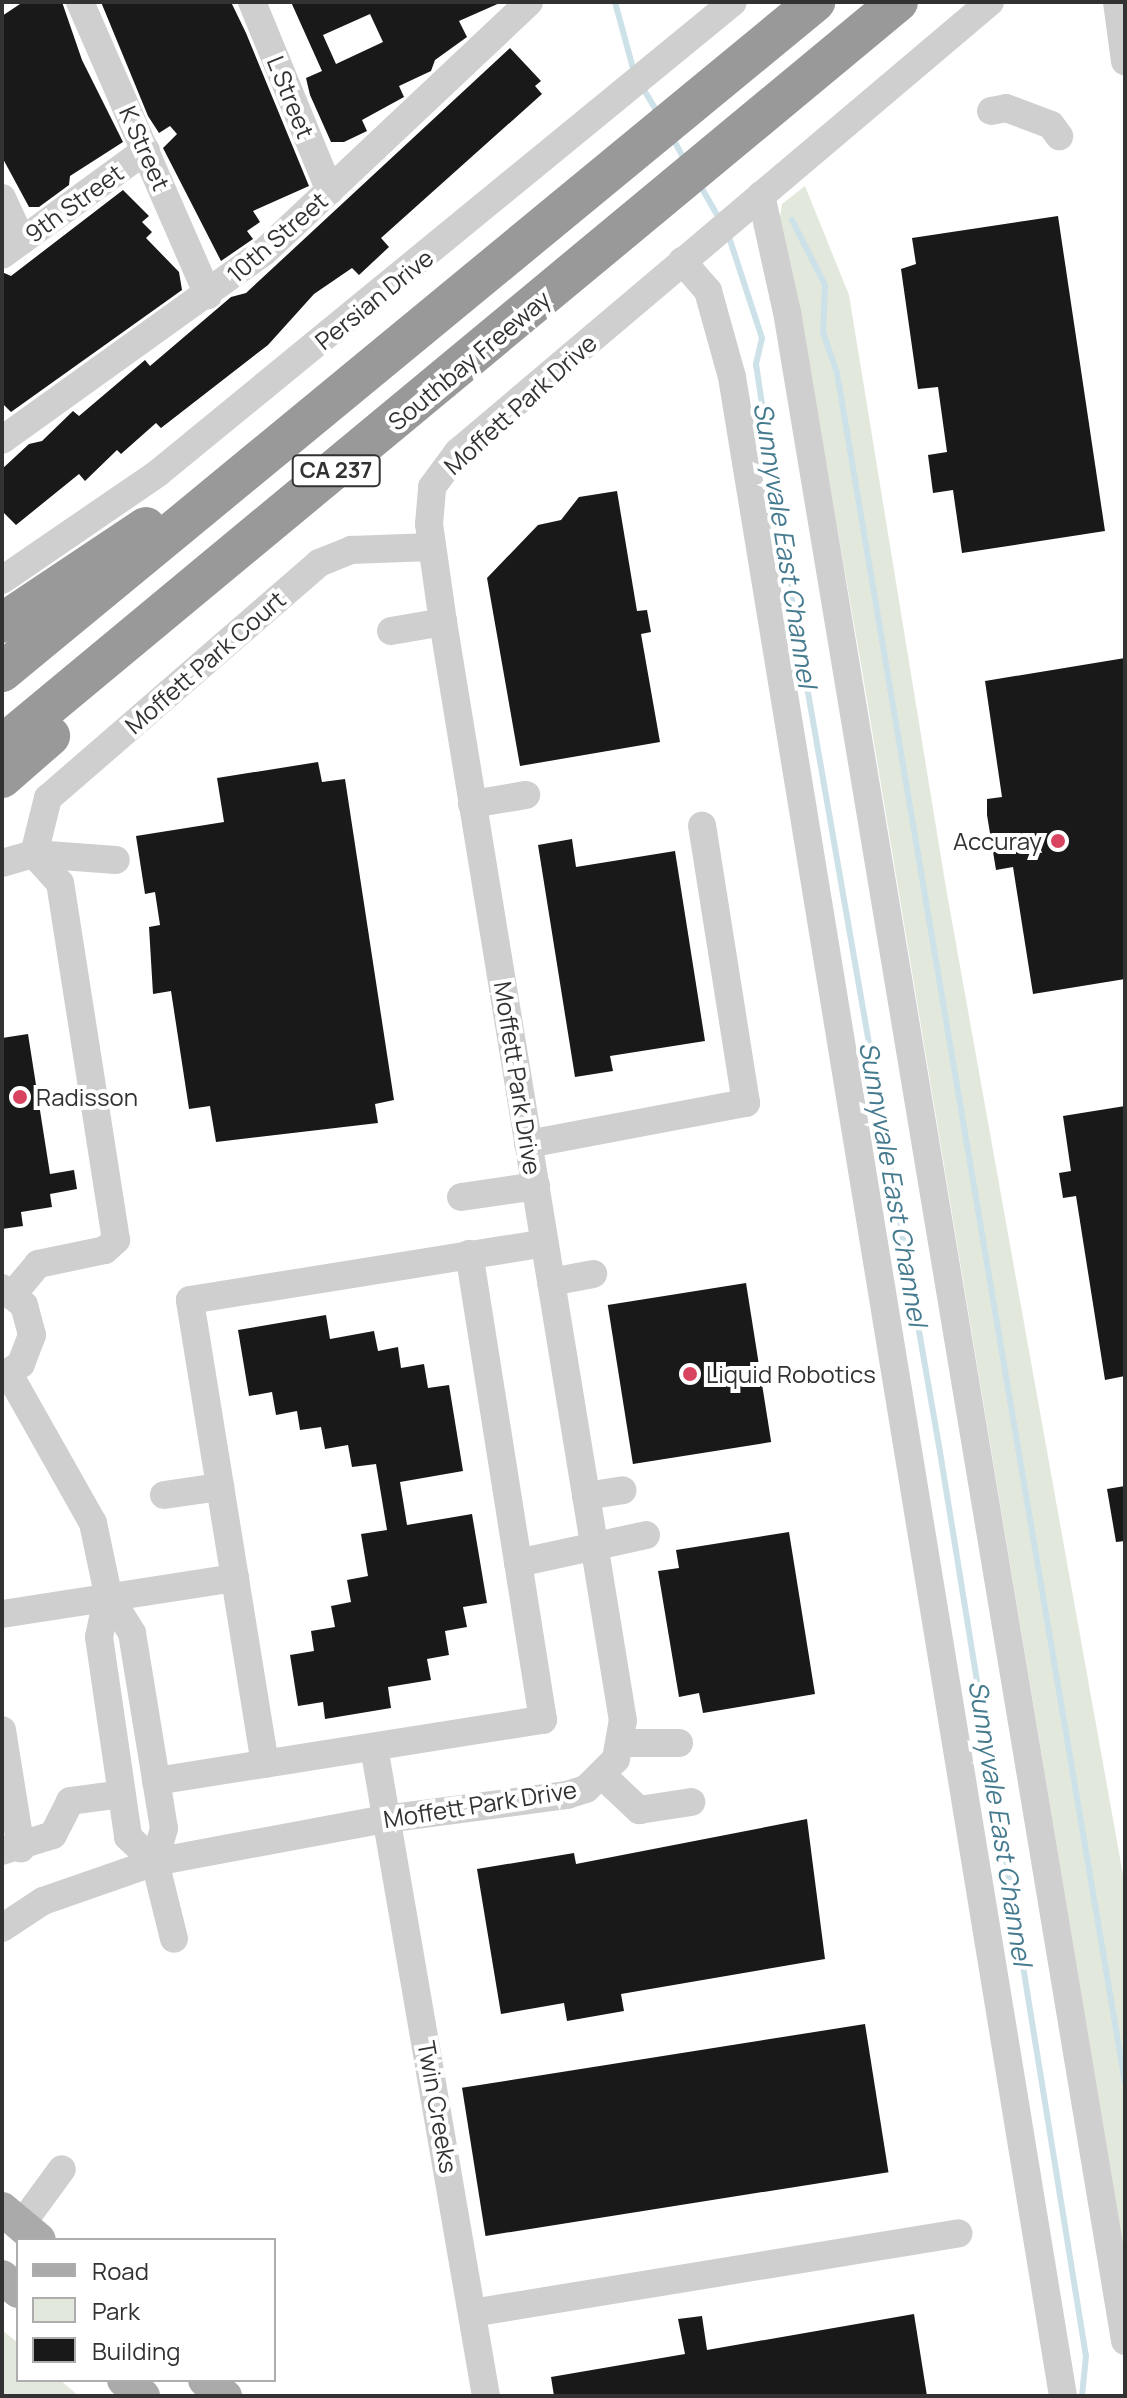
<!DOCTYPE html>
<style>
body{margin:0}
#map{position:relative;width:1127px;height:2398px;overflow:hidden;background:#fff;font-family:Manrope,sans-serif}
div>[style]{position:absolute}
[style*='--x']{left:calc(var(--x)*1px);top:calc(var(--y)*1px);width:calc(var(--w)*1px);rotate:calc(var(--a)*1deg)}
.green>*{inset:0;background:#e3e8dc}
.stream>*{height:6px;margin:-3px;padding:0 3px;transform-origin:3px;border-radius:3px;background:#cde1e9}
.building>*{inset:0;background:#191919;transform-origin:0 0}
.minor>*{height:28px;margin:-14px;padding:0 14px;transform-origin:14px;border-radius:14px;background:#cfcfcf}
.major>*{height:34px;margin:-17px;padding:0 17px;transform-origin:17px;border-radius:17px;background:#aaa}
.highway>*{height:40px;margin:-20px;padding:0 20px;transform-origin:20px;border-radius:20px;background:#999}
.dots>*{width:22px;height:22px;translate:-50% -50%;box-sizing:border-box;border:4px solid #fff;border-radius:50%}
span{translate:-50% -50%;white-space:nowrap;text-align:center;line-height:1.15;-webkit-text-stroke:8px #fff;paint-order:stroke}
.shield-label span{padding:2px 6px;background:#fff;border:2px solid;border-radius:6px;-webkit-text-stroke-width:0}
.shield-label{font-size:22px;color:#323232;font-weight:700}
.street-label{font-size:24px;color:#323232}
.poi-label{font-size:24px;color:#323232}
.right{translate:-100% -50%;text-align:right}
.left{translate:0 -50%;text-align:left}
.water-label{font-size:26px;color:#457a8f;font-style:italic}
.frame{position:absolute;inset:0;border:4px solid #323232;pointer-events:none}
.legend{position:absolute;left:16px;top:2238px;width:260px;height:144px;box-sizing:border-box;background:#fff;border:2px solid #adadad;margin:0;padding:10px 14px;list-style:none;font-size:24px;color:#323232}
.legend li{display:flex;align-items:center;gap:16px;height:40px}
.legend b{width:40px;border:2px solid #adadad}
</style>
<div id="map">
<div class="green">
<div style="clip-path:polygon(805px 186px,849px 295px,946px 888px,1125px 1886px,1125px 2258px,862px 670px,803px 332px,777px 235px,782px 204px)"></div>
<div style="clip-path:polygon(2px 2330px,18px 2343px,18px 2380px,60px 2380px,79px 2396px,2px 2396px)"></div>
</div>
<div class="stream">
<div style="--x:615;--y:2;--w:73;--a:74.8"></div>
<div style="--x:641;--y:85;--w:33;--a:59"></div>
<div style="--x:672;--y:137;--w:29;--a:61"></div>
<div style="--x:700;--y:185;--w:40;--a:60.3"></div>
<div style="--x:792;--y:220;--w:73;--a:63.1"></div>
<div style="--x:825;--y:285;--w:47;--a:92.4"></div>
<div style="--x:823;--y:332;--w:43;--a:71.1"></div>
<div style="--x:837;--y:373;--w:1734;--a:80.44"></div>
<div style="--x:728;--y:234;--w:109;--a:71.9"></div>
<div style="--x:762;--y:338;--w:27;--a:103"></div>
<div style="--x:756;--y:364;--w:198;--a:81.6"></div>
<div style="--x:785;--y:560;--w:905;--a:80.14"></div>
<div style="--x:940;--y:1452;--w:916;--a:80.83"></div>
<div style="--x:1086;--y:2356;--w:40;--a:95.7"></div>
</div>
<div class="building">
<div style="clip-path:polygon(23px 2px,62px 2px,82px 60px,123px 142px,70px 176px,69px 185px,39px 207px,29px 207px,2px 157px,2px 16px)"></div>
<div style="clip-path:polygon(101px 2px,231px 2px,246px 33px,309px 186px,253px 211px,260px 222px,247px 231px,253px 239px,221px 261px,163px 148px,177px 134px,170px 126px,159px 133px,148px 116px)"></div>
<div style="clip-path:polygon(evenodd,291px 2px,502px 2px,459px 21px,467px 37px,435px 60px,431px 71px,399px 86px,404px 97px,362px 120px,367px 131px,344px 142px,331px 142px,310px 95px,306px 78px,322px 71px,291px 2px,370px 14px,383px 42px,336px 64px,323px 35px,370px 14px)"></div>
<div style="clip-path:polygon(510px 48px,541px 81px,535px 86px,542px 94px,381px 238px,389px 247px,359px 275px,352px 268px,314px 294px,268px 345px,161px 428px,156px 423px,121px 454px,117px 450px,85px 481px,79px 474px,16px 525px,2px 511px,2px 469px,29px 444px,42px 441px,73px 411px,79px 416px,145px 360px,150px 366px,231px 297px,246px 293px)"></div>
<div style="clip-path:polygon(123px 190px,149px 216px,142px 222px,152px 232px,146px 238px,179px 272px,182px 290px,11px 412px,2px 403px,2px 272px,11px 276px)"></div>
<div style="clip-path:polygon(1058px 216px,1105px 531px,962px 553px,953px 490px,933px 493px,928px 455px,947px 452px,938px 387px,918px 389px,901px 269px,916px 264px,912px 238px)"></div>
<div style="clip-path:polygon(617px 491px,637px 611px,647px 610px,651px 632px,641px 634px,660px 742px,520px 766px,487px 578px,538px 525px,561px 520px,579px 497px)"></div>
<div style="clip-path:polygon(1125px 658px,1125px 979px,1033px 994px,1013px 867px,996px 870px,987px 815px,987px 799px,1002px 797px,985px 681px)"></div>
<div style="clip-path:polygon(318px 762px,322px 782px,345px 779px,394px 1100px,375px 1104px,378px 1123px,216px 1142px,210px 1106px,189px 1109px,171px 991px,153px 994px,149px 927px,160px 925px,155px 892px,145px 894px,136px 836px,224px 822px,217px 778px)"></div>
<div style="clip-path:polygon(572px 839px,576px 867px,675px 851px,705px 1041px,610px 1056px,613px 1071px,575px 1077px,538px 845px)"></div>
<div style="clip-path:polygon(28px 1034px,50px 1174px,74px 1170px,77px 1189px,50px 1194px,52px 1207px,21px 1212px,23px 1226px,2px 1229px,2px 1038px)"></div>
<div style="clip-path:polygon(1125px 1106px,1125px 1376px,1105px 1380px,1076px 1196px,1063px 1198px,1059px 1173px,1071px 1171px,1063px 1116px)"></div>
<div style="left:746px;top:1283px;width:161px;height:140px;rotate:81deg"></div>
<div style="clip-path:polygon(326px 1315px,330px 1339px,374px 1331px,378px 1351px,398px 1347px,401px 1368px,424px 1364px,428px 1388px,449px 1385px,463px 1471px,400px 1482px,407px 1525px,472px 1514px,487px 1603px,463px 1607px,467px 1627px,445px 1631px,449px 1655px,427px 1659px,431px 1680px,388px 1687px,391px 1708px,325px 1719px,323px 1702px,298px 1706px,290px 1655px,314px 1651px,311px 1631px,335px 1627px,331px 1606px,351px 1602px,347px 1580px,368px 1576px,361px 1534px,387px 1530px,376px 1464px,352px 1467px,348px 1445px,325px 1449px,321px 1427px,300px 1430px,297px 1411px,276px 1415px,272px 1392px,249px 1396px,238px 1330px)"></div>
<div style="clip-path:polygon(1125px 1486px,1125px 1541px,1116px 1542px,1107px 1489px)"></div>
<div style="clip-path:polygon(789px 1532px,815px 1694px,703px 1713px,699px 1693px,679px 1697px,658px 1571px,679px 1568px,676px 1550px)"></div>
<div style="clip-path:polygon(807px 1819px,825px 1959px,621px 1994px,624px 2011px,567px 2021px,564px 2003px,501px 2014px,477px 1869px,574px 1853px,576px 1864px)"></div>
<div style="left:865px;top:2024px;width:150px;height:408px;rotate:81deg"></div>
<div style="clip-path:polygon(914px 2314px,927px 2396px,554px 2396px,551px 2377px,685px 2354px,678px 2319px,702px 2316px,707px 2350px)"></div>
</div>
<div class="minor">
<div style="--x:80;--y:2;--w:320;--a:66.4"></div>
<div style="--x:252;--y:2;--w:204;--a:67.6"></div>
<div style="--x:1117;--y:2;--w:60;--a:82.3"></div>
<div style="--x:991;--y:111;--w:15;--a:-11"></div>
<div style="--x:1006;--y:108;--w:48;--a:20.7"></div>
<div style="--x:1051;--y:125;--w:14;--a:54"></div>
<div style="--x:761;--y:195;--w:120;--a:77.5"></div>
<div style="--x:787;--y:312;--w:2057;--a:80.54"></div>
<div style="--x:2;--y:198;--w:47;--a:65.1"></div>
<div style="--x:2;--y:255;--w:178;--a:-36.1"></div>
<div style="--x:682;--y:261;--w:40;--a:49"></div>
<div style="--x:708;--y:291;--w:89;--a:74.4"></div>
<div style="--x:732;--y:377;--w:2046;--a:80.69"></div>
<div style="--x:2;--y:440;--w:322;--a:-35.7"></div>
<div style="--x:264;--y:252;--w:364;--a:-43.3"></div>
<div style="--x:2;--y:580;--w:189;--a:-34.4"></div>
<div style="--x:158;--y:473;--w:743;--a:-39.32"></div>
<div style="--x:391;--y:631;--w:53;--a:-9.8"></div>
<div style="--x:472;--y:804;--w:55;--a:-9.5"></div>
<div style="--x:34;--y:854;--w:58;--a:-76"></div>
<div style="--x:48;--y:798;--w:359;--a:-40.9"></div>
<div style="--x:319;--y:563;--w:35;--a:-22"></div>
<div style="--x:351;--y:550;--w:81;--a:-2.1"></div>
<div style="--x:2;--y:863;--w:33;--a:-16"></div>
<div style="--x:34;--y:854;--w:82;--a:4.2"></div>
<div style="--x:528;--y:1144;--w:222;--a:-10.7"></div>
<div style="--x:746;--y:1103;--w:281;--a:-99"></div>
<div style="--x:461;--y:1197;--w:76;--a:-8.3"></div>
<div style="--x:551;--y:1282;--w:43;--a:-10.8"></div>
<div style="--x:2;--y:1288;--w:28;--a:38"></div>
<div style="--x:24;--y:1305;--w:31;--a:75"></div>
<div style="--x:32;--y:1335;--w:31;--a:111"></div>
<div style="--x:21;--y:1364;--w:23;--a:146"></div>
<div style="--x:13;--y:1294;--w:39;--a:-50"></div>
<div style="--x:38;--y:1264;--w:68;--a:-11.8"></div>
<div style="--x:105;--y:1250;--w:15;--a:-42"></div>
<div style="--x:116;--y:1240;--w:361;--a:-98.9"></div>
<div style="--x:60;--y:883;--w:39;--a:-132"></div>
<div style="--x:9;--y:1374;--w:171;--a:60.6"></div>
<div style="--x:93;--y:1523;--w:73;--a:78.1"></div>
<div style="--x:108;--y:1594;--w:46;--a:58.4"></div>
<div style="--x:132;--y:1633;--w:198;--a:80.7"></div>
<div style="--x:164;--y:1828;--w:35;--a:105"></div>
<div style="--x:164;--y:1495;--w:57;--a:-8.1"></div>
<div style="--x:586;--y:1496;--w:37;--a:-9"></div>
<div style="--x:518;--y:1563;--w:131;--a:-12.3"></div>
<div style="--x:108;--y:1594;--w:44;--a:101.8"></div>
<div style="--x:99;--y:1637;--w:202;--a:81.7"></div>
<div style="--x:128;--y:1837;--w:37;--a:43"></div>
<div style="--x:155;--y:1862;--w:79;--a:76.1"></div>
<div style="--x:2;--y:1614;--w:236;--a:-8.8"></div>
<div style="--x:2;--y:1730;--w:120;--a:80.9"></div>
<div style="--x:621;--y:1743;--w:58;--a:0"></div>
<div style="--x:374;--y:1747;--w:659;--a:80.21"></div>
<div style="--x:265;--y:1764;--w:470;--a:-99.2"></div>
<div style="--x:190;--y:1300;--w:359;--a:-9.1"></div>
<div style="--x:603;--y:1776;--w:50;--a:43.4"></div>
<div style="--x:639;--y:1810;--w:53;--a:-8.7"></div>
<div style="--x:156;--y:1781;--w:392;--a:-9"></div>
<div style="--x:543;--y:1720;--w:472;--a:-99"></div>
<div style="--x:2;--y:1851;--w:53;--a:-17.4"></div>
<div style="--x:53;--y:1835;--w:38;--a:-63"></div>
<div style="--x:70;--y:1801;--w:52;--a:-7.7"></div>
<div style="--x:2;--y:1928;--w:49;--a:-33.4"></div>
<div style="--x:43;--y:1901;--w:119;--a:-19.2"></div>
<div style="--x:155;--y:1862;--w:234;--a:-10.6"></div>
<div style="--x:385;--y:1819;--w:184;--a:-7.5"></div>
<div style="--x:567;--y:1795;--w:20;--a:-18"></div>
<div style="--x:586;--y:1789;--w:42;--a:-45"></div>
<div style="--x:616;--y:1759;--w:39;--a:-80"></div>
<div style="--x:623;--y:1721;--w:1114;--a:-99.3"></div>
<div style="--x:443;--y:622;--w:99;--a:-98.1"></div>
<div style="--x:429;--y:524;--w:37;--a:-85"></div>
<div style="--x:432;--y:487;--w:44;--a:-53.4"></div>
<div style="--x:458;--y:452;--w:697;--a:-40.23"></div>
<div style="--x:21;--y:2225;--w:69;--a:-53.8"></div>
<div style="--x:472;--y:2313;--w:493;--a:-9.3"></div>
</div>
<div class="major">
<div style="--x:2;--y:2209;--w:48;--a:40"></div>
<div style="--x:2;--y:2277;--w:21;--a:41"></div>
<div style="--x:124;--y:2380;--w:25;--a:40"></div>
<div style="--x:205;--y:2380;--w:26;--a:39"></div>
</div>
<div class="highway">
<div style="--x:2;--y:623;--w:173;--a:-33.7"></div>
<div style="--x:2;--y:672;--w:1054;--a:-39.49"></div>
<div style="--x:2;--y:745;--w:1164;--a:-39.67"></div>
<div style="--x:2;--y:778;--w:64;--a:-41.2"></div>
</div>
<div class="dots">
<div style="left:1058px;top:841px;background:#d84460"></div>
<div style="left:20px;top:1097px;background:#d84460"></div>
<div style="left:690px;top:1374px;background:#d84460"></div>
</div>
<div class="shield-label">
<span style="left:336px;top:471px">CA 237</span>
</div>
<div class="street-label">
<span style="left:291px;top:97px;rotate:68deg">L Street</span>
<span style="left:145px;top:148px;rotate:66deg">K Street</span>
<span style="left:74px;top:203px;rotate:-36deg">9th Street</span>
<span style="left:277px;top:237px;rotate:-41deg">10th Street</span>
<span style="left:374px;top:299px;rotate:-39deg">Persian Drive</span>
<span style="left:469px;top:360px;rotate:-40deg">Southbay Freeway</span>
<span style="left:520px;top:404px;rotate:-42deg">Moffett Park Drive</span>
<span style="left:205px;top:662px;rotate:-41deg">Moffett Park Court</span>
<span style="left:518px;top:1078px;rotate:81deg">Moffett Park Drive</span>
<span style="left:480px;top:1804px;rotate:-9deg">Moffett Park Drive</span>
<span style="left:438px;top:2107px;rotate:80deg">Twin Creeks</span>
</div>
<div class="poi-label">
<span class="right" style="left:1042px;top:841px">Accuray</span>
<span class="left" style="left:36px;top:1097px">Radisson</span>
<span class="left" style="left:706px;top:1374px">Liquid Robotics</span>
</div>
<div class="water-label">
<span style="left:785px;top:545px;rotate:81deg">Sunnyvale East Channel</span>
<span style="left:893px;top:1184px;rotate:80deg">Sunnyvale East Channel</span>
<span style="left:1000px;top:1823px;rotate:81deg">Sunnyvale East Channel</span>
</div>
<div class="frame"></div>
<ul class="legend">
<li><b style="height:10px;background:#aaa"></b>Road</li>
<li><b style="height:22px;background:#e3e8dc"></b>Park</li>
<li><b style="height:22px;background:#191919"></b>Building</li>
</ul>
</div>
